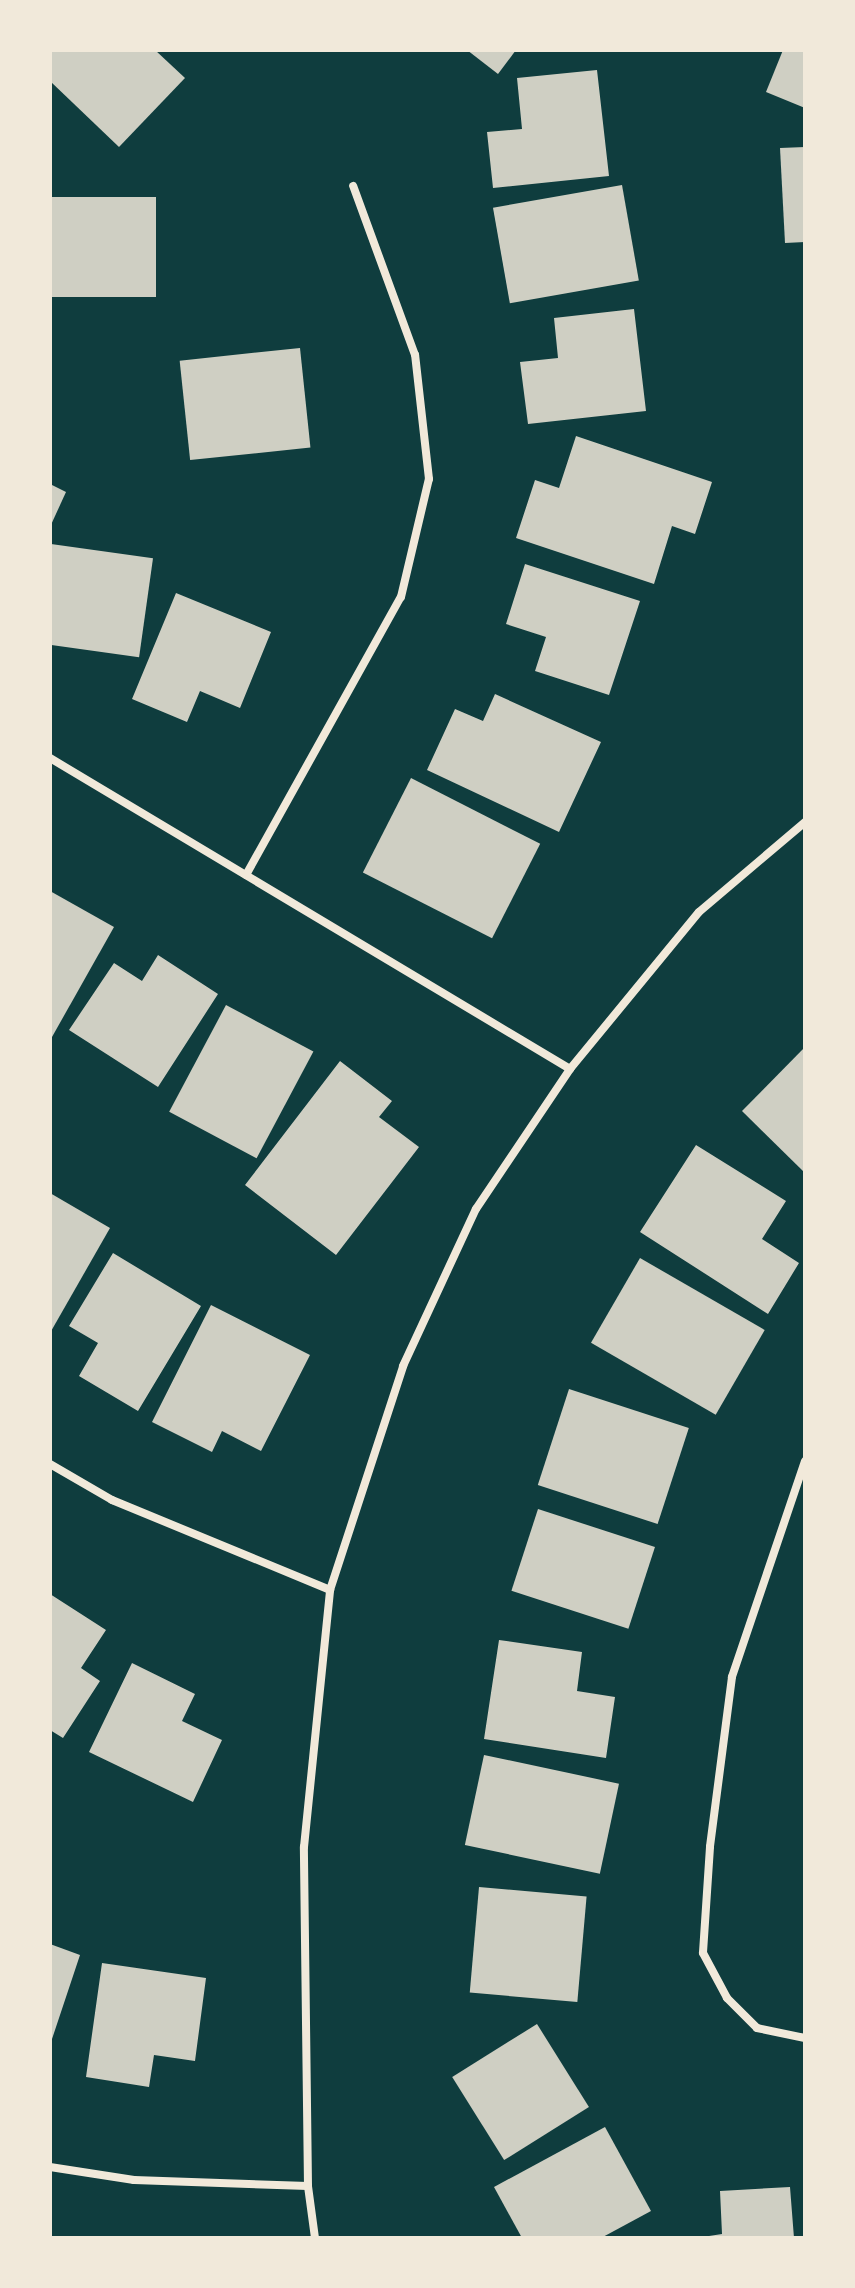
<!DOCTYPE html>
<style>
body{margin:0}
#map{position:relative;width:855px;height:2288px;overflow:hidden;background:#0f3d3e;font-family:Commissioner,sans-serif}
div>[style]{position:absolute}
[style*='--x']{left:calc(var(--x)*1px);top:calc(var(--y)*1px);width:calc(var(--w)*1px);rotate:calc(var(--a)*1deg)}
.building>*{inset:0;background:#cfcfc3;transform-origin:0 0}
.minor>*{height:8px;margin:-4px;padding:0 4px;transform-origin:4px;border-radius:4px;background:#f1e9da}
span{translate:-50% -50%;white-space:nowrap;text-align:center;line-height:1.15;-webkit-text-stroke:8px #f1e9da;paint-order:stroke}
.frame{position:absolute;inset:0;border:52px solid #f1e9da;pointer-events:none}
</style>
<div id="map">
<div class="building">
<div style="clip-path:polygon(50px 50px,155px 50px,185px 78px,119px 147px,50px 81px)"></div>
<div style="clip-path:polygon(467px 50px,516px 50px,498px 74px)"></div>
<div style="clip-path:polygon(783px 50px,805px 50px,805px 108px,766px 92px)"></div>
<div style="clip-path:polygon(597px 70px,609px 176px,493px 188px,487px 132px,522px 129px,517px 78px)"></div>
<div style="clip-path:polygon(805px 147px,805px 242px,785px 243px,780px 148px)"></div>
<div style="left:622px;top:185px;width:97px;height:131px;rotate:80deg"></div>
<div style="left:50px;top:197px;width:106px;height:100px"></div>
<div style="clip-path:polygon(634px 309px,646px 411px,528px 424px,520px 362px,558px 358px,554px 318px)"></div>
<div style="left:300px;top:348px;width:100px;height:121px;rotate:84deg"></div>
<div style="clip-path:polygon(576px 436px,712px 482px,695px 534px,672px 526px,654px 584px,516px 538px,535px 480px,559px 488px)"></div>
<div style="clip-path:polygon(50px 484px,66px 492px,50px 527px)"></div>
<div style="left:51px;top:544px;width:103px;height:100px;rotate:8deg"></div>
<div style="clip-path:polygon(525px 564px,640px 601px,609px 695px,535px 671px,546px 637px,506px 624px)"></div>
<div style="clip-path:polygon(176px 593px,271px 632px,240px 708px,200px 691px,187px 722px,132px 699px)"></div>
<div style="clip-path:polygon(495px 694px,601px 742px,559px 832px,427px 770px,455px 709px,483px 721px)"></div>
<div style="left:411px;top:778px;width:145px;height:106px;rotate:27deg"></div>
<div style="clip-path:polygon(50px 891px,114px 927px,52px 1037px,50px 1036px)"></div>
<div style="clip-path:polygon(158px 955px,218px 994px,158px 1087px,69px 1030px,114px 963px,142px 981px)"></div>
<div style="left:226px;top:1005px;width:99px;height:121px;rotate:28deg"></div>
<div style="clip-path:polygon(805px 1047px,805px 1173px,742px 1111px)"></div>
<div style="clip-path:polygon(340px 1061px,392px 1101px,379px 1117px,419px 1147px,336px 1255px,245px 1185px)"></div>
<div style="clip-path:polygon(696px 1145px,786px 1201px,762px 1239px,799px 1263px,768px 1314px,640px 1232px)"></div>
<div style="clip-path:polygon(50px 1193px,110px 1228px,50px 1333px)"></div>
<div style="clip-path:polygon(113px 1253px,201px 1306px,138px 1411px,79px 1376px,98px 1343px,69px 1326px)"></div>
<div style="left:640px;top:1258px;width:144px;height:98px;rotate:30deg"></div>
<div style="clip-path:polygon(211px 1305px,310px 1355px,261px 1451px,222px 1431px,212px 1452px,152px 1422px)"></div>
<div style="left:569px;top:1389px;width:126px;height:101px;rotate:18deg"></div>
<div style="left:538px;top:1509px;width:123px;height:86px;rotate:18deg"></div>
<div style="clip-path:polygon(50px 1594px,106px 1630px,81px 1668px,100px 1681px,63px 1738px,50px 1730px)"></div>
<div style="clip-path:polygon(499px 1640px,582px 1652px,577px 1691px,615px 1697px,606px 1758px,484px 1739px)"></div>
<div style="clip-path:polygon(132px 1663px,195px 1694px,182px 1721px,222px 1740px,193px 1802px,89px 1752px)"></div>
<div style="left:484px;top:1755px;width:138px;height:92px;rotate:12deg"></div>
<div style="left:479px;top:1887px;width:108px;height:106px;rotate:5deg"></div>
<div style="clip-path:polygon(50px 1944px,80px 1955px,51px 2042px,50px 2041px)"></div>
<div style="clip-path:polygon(102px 1963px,206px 1978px,195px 2061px,154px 2055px,149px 2087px,86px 2077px)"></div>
<div style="left:537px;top:2024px;width:98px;height:100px;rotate:58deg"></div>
<div style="clip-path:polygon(605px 2127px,651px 2211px,601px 2238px,522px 2238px,494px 2187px)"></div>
<div style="clip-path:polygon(790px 2187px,794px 2238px,696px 2238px,722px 2234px,720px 2191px)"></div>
</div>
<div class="minor">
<div style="--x:50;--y:758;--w:606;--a:30.88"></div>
<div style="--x:246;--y:875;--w:318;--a:-60.9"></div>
<div style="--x:401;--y:597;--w:121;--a:-76.7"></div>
<div style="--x:429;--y:479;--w:125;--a:-96.4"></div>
<div style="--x:415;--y:355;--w:180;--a:-110.1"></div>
<div style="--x:805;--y:1461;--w:228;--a:108.7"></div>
<div style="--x:732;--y:1677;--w:171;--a:97.4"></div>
<div style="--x:710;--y:1847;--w:106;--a:93.8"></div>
<div style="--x:703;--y:1953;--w:51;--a:61.9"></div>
<div style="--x:727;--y:1998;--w:42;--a:45"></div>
<div style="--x:757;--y:2028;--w:49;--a:11.8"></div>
<div style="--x:50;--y:1464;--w:72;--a:30.1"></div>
<div style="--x:112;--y:1500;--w:236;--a:22.4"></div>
<div style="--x:50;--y:2167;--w:85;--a:8.8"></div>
<div style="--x:134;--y:2180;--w:174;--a:2"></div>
<div style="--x:315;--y:2238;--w:52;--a:-97.7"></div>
<div style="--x:308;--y:2186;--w:339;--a:-90.7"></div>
<div style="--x:304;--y:1847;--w:258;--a:-84.2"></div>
<div style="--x:330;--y:1590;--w:236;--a:-71.9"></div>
<div style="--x:403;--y:1366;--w:173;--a:-65.1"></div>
<div style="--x:476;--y:1209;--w:169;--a:-56.1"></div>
<div style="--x:570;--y:1069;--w:203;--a:-50.6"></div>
<div style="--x:699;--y:912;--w:139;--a:-40.3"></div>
</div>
<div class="frame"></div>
</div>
